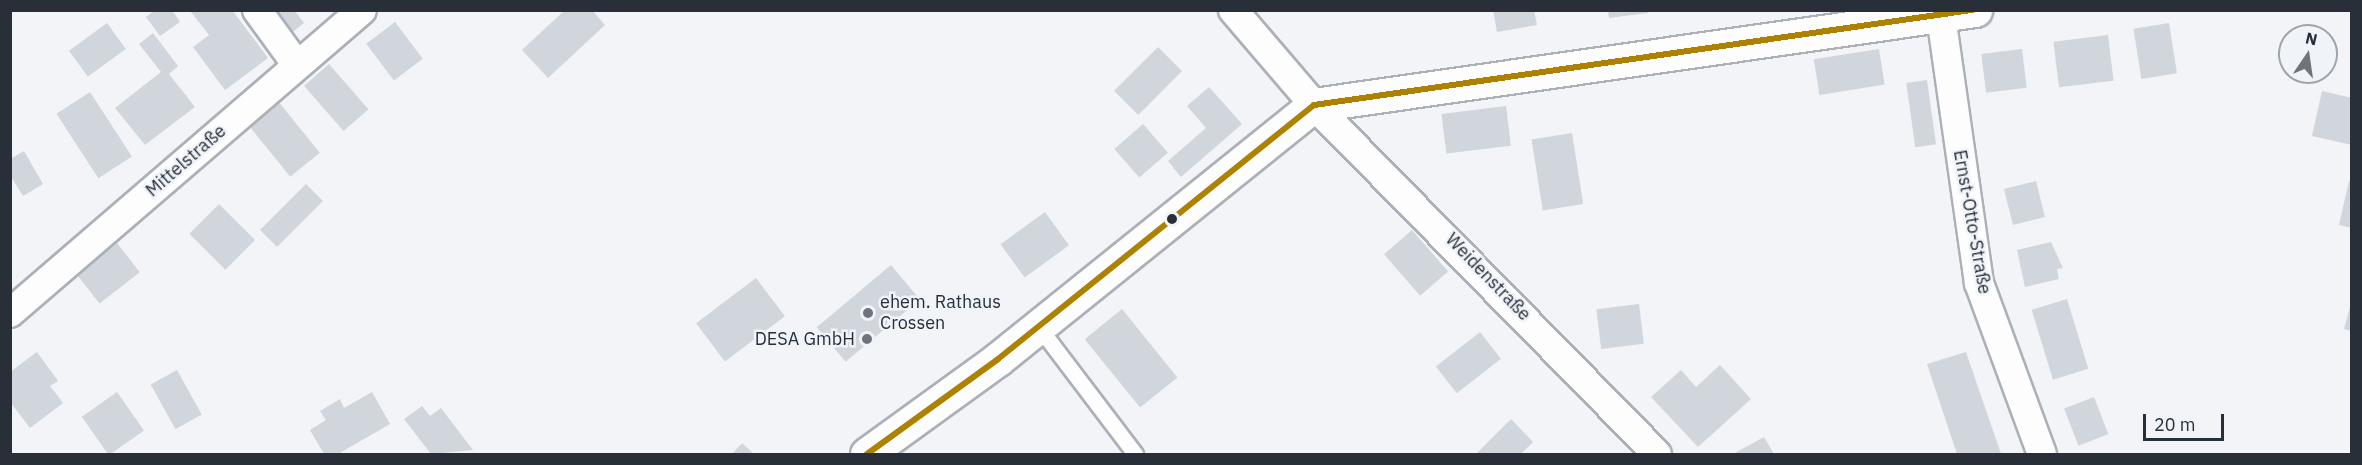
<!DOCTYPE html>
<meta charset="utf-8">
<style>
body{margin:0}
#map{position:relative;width:2362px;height:465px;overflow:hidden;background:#f2f4f7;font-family:"IBM Plex Sans",sans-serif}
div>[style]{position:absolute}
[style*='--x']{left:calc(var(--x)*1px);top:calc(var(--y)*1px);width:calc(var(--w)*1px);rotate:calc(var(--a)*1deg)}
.building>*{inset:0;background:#d1d6dc;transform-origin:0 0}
.roads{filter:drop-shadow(2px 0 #acb0b7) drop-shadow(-2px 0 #acb0b7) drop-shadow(0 2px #acb0b7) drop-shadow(0 -2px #acb0b7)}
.lane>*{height:15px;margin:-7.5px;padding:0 7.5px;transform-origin:7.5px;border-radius:7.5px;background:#fdfdfe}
.street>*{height:28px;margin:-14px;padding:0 14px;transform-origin:14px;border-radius:14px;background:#fdfdfe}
.secondary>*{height:33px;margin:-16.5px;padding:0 16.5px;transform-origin:16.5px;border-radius:16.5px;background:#fdfdfe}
.bus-1>*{height:6px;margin:-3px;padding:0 3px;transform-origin:3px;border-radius:3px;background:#ac8200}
.dots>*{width:16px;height:16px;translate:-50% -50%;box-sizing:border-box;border:3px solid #f0f4f9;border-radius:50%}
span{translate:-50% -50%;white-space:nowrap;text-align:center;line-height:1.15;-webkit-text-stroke:5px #f0f4f9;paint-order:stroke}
.street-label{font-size:18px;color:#282f39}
.poi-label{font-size:18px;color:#282f39}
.left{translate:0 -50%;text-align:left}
.right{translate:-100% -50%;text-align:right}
.frame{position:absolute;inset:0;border:12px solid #282f39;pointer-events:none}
.north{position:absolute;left:2278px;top:24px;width:60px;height:60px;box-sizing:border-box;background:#f0f4f9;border:2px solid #a0a5ac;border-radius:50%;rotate:13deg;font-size:16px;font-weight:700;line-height:24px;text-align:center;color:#282f39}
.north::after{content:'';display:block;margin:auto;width:21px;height:27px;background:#6f747c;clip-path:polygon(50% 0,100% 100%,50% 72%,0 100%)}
.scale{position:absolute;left:2143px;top:414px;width:81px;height:27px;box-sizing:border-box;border:3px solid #282f39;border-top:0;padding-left:8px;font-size:18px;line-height:21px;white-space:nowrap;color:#282f39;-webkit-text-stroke:4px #f0f4f9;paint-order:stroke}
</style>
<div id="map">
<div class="building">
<div style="clip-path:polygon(155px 10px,172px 10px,180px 22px,160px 36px,146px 17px)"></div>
<div style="clip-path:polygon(232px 10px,268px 58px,225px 90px,193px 47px,209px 35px,191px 12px)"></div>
<div style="clip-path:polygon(263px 10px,294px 10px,304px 23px,285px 38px)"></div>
<div style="clip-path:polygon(565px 10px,592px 10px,605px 25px,548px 78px,522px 50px)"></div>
<div style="clip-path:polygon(1493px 10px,1534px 10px,1537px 25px,1497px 32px)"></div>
<div style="clip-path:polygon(1608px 10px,1648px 10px,1648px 13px,1609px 18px)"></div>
<div style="left:395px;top:22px;width:46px;height:36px;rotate:53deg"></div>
<div style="left:107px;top:23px;width:32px;height:47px;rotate:54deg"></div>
<div style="left:2169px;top:23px;width:51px;height:36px;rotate:81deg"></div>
<div style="clip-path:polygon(153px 33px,178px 66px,169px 74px,195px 107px,145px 145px,115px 108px,161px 72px,139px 44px)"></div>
<div style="left:2108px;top:35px;width:46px;height:55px;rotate:83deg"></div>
<div style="left:1158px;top:47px;width:34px;height:62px;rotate:45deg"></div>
<div style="left:1879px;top:49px;width:36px;height:66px;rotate:81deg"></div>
<div style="left:2022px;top:49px;width:39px;height:41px;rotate:83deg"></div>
<div style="left:329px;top:64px;width:60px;height:33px;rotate:49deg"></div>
<div style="left:1927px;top:80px;width:65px;height:21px;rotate:82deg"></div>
<div style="clip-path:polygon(1209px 87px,1242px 124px,1181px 177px,1168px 161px,1206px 128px,1187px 106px)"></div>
<div style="clip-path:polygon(2322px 91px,2352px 98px,2352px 145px,2312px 136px)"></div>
<div style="left:90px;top:92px;width:77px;height:40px;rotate:57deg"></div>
<div style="left:277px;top:100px;width:68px;height:38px;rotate:51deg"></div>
<div style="left:1506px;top:106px;width:40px;height:65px;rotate:83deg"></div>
<div style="left:1143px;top:124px;width:38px;height:38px;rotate:49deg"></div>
<div style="left:1572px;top:133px;width:72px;height:41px;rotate:81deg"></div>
<div style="clip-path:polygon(24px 151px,43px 184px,23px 196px,10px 175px,10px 159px)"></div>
<div style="left:2036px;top:181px;width:37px;height:33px;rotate:76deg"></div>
<div style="clip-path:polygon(2349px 181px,2352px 181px,2352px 228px,2339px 225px)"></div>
<div style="left:306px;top:184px;width:24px;height:65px;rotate:45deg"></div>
<div style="left:219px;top:204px;width:51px;height:42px;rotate:45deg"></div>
<div style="left:1045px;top:212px;width:41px;height:55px;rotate:54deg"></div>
<div style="left:1412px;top:230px;width:55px;height:37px;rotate:49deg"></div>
<div style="clip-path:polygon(2051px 242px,2063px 268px,2057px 269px,2059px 279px,2025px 287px,2017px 250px)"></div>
<div style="left:117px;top:243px;width:37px;height:51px;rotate:52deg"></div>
<div style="left:891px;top:265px;width:45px;height:97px;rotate:50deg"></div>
<div style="left:756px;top:278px;width:48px;height:75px;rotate:53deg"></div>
<div style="left:2067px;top:299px;width:73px;height:37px;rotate:73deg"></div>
<div style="clip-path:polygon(2351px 303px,2352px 303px,2352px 331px,2344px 329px)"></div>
<div style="left:1639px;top:304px;width:40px;height:43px;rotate:83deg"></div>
<div style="left:1122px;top:309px;width:88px;height:48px;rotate:51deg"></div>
<div style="left:1480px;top:332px;width:34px;height:56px;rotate:52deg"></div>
<div style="clip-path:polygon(37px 352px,58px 381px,50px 386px,63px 403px,30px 428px,10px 402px,10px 372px)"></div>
<div style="clip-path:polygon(1966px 352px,2001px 454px,1957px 454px,1927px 364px)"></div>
<div style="clip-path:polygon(1720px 365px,1751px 399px,1698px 447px,1651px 397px,1681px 370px,1696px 387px)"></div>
<div style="left:177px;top:370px;width:51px;height:30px;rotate:61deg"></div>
<div style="left:117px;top:392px;width:47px;height:43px;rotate:55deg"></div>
<div style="clip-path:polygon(372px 392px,390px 424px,338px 454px,324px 454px,310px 430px,326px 420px,320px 411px,340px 399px,344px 408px)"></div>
<div style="left:2094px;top:397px;width:40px;height:32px;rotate:69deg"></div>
<div style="clip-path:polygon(422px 406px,430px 416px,441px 408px,473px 450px,431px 454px,404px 419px)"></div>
<div style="clip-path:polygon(1511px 419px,1533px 442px,1521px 454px,1476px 454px)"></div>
<div style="clip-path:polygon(1764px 437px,1774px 454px,1733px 454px)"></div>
<div style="clip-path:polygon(742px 443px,754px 454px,732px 454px)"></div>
</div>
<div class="roads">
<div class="lane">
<div style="--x:1038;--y:326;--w:161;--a:52.8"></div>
</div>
<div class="street">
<div style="--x:257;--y:10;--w:68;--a:54"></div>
<div style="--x:1233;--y:10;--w:125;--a:49.5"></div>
<div style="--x:1314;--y:105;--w:489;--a:45.5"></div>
<div style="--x:1941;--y:16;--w:270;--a:81.9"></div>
<div style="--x:1979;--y:283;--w:182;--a:69.8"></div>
<div style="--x:10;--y:313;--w:464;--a:-40.7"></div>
</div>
<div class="secondary">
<div style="--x:867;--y:454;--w:162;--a:-35.9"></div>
<div style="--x:998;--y:359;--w:405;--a:-38.8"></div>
<div style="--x:1314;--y:105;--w:668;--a:-8.18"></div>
</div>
</div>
<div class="bus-1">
<div style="--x:1314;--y:105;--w:665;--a:-8.22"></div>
<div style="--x:867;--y:454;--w:162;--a:-35.9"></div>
<div style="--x:998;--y:359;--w:405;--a:-38.8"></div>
</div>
<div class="dots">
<div style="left:1172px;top:219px;background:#282f39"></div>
<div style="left:868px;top:313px;background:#6f747c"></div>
<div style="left:867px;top:339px;background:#6f747c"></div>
</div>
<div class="street-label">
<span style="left:186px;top:161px;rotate:-41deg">Mittelstraße</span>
<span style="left:1972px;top:222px;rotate:80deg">Ernst-Otto-Straße</span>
<span style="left:1488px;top:277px;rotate:46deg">Weidenstraße</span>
</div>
<div class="poi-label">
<span class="left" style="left:880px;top:313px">ehem. Rathaus<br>Crossen</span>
<span class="right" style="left:855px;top:339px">DESA GmbH</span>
</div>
<div class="frame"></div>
<div class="north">N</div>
<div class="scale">20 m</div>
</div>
